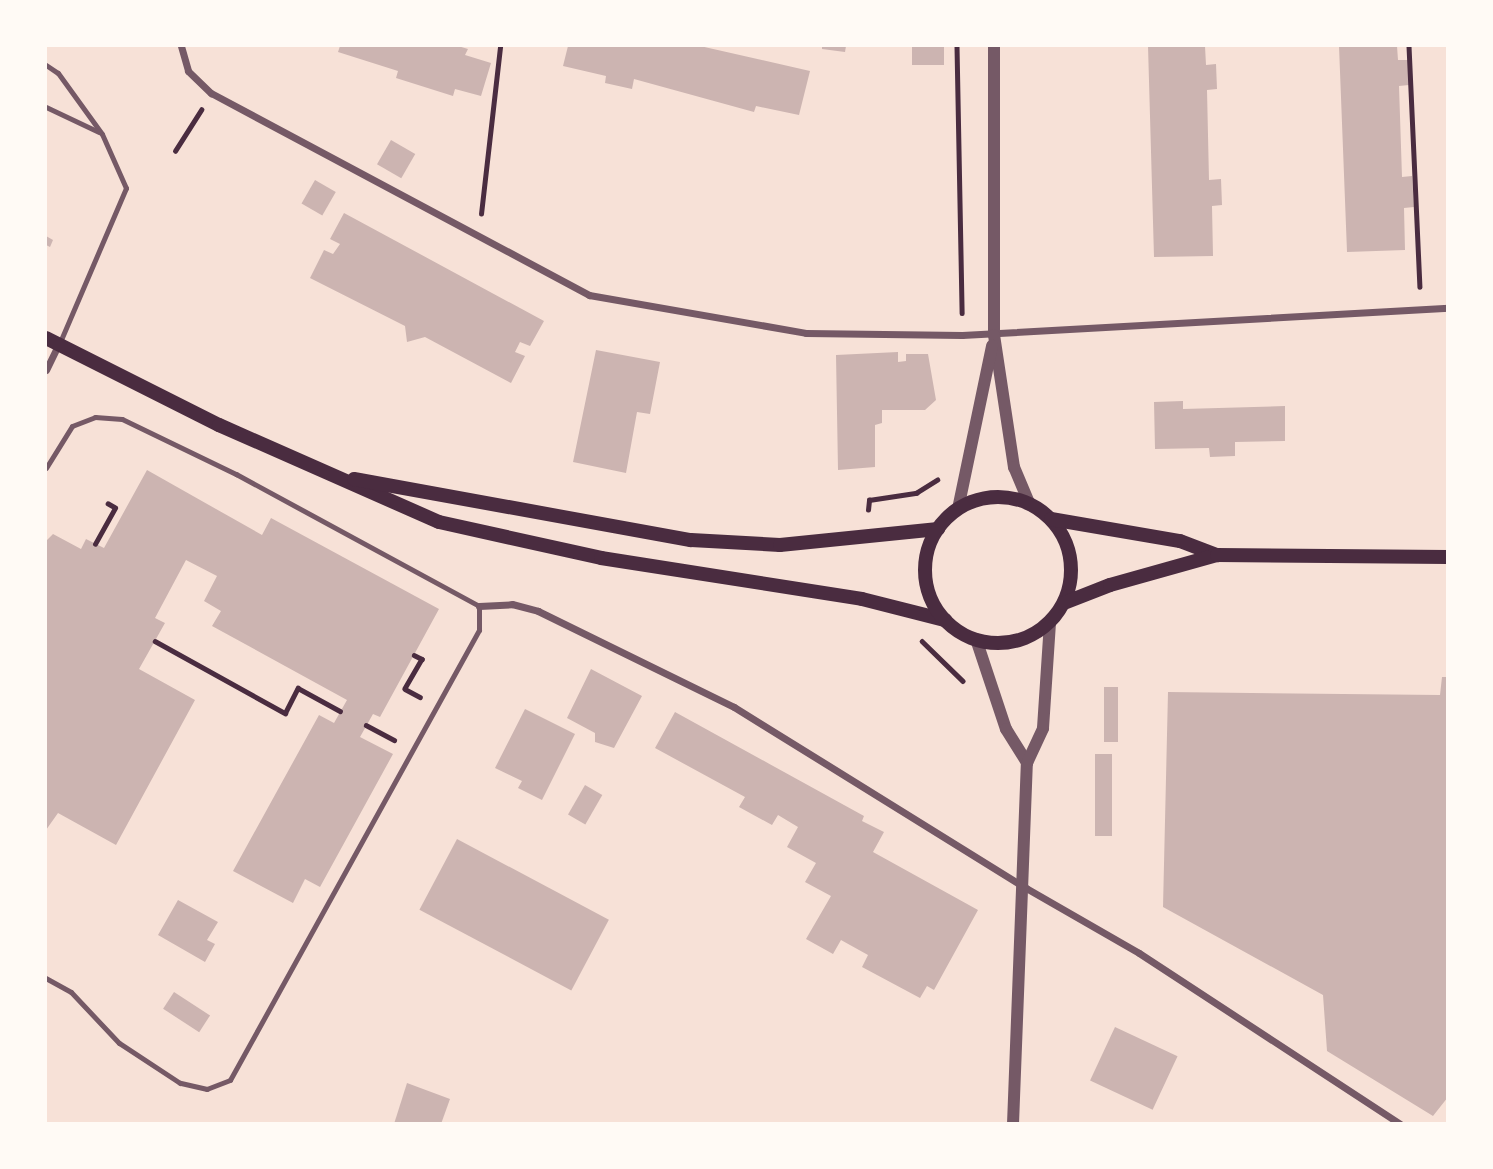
<!DOCTYPE html>
<style>
body{margin:0}
#map{position:relative;width:1493px;height:1169px;overflow:hidden;background:#f7e1d7;font-family:"DM Sans",sans-serif}
div>[style]{position:absolute}
[style*='--x']{left:calc(var(--x)*1px);top:calc(var(--y)*1px);width:calc(var(--w)*1px);rotate:calc(var(--a)*1deg)}
.building>*{inset:0;background:#ccb4b1;transform-origin:0 0}
.path>*{height:4.5px;margin:-2.25px;padding:0 2.25px;transform-origin:2.25px;border-radius:2.25px;background:#4a2c40}
.service>*{height:5px;margin:-2.5px;padding:0 2.5px;transform-origin:2.5px;border-radius:2.5px;background:#755966}
.minor>*{height:7px;margin:-3.5px;padding:0 3.5px;transform-origin:3.5px;border-radius:3.5px;background:#755966}
.tertiary>*{height:12px;margin:-6px;padding:0 6px;transform-origin:6px;border-radius:6px;background:#755966}
.secondary>*{height:14px;margin:-7px;padding:0 7px;transform-origin:7px;border-radius:7px;background:#4a2c40}
.secondary>.ring{margin:-7px;padding:0;box-sizing:content-box;background:none;border:14px solid #4a2c40;border-radius:50%}
span{translate:-50% -50%;white-space:nowrap;text-align:center;line-height:1.15;-webkit-text-stroke:7px #fffaf5;paint-order:stroke}
.frame{position:absolute;inset:0;border:47px solid #fffaf5;pointer-events:none}
</style>
<div id="map">
<div class="building">
<div style="clip-path:polygon(340px 46px,458px 46px,468px 49px,465px 55px,491px 63px,481px 96px,455px 89px,453px 96px,396px 78px,398px 71px,338px 52px)"></div>
<div style="clip-path:polygon(568px 46px,700px 46px,810px 71px,799px 115px,756px 106px,754px 112px,634px 79px,632px 89px,605px 83px,606px 76px,563px 66px)"></div>
<div style="clip-path:polygon(822px 46px,846px 46px,845px 52px,822px 49px)"></div>
<div style="left:912px;top:46px;width:32px;height:19px"></div>
<div style="clip-path:polygon(1148px 46px,1205px 46px,1206px 65px,1216px 64px,1217px 89px,1207px 90px,1209px 180px,1221px 179px,1222px 205px,1212px 206px,1213px 256px,1154px 257px)"></div>
<div style="clip-path:polygon(1339px 46px,1397px 46px,1398px 60px,1408px 60px,1409px 85px,1399px 86px,1402px 177px,1412px 176px,1414px 207px,1404px 208px,1405px 250px,1347px 252px)"></div>
<div style="left:391px;top:140px;width:28px;height:28px;rotate:30deg"></div>
<div style="left:315px;top:180px;width:24px;height:27px;rotate:30deg"></div>
<div style="clip-path:polygon(344px 213px,544px 321px,530px 346px,520px 342px,515px 352px,525px 356px,511px 383px,425px 337px,407px 342px,405px 326px,310px 278px,324px 250px,333px 254px,340px 244px,330px 239px)"></div>
<div style="clip-path:polygon(46px 236px,53px 240px,50px 247px,46px 245px)"></div>
<div style="clip-path:polygon(596px 350px,660px 362px,650px 414px,637px 412px,626px 473px,573px 462px)"></div>
<div style="clip-path:polygon(898px 352px,898px 362px,906px 361px,906px 354px,928px 354px,936px 400px,925px 410px,882px 410px,882px 423px,875px 425px,875px 467px,838px 470px,836px 355px)"></div>
<div style="clip-path:polygon(1183px 401px,1183px 409px,1285px 406px,1285px 441px,1235px 442px,1235px 456px,1210px 457px,1209px 448px,1155px 449px,1154px 402px)"></div>
<div style="clip-path:polygon(147px 470px,262px 535px,271px 518px,439px 609px,380px 717px,373px 714px,360px 737px,393px 754px,320px 887px,305px 879px,293px 903px,233px 871px,319px 715px,334px 723px,347px 700px,212px 626px,221px 611px,204px 601px,217px 576px,186px 560px,155px 618px,165px 623px,139px 669px,195px 700px,116px 845px,58px 813px,46px 830px,46px 541px,53px 534px,81px 549px,86px 539px,104px 548px)"></div>
<div style="clip-path:polygon(591px 669px,642px 696px,614px 748px,595px 742px,595px 733px,567px 718px)"></div>
<div style="clip-path:polygon(1442px 677px,1448px 677px,1448px 1097px,1433px 1116px,1327px 1051px,1323px 995px,1163px 907px,1168px 692px,1440px 695px)"></div>
<div style="left:1104px;top:687px;width:14px;height:55px"></div>
<div style="clip-path:polygon(525px 709px,575px 734px,542px 800px,518px 788px,522px 781px,495px 768px)"></div>
<div style="clip-path:polygon(675px 712px,864px 816px,862px 821px,884px 832px,873px 852px,978px 910px,934px 990px,927px 986px,920px 998px,862px 967px,868px 955px,841px 940px,833px 954px,806px 939px,831px 896px,805px 882px,816px 863px,787px 847px,798px 827px,778px 815px,772px 825px,739px 807px,745px 797px,655px 748px)"></div>
<div style="left:1095px;top:754px;width:17px;height:82px"></div>
<div style="left:585px;top:785px;width:20px;height:34px;rotate:30deg"></div>
<div style="left:457px;top:839px;width:172px;height:80px;rotate:28deg"></div>
<div style="clip-path:polygon(178px 900px,218px 922px,207px 940px,215px 944px,205px 962px,158px 935px)"></div>
<div style="left:174px;top:992px;width:43px;height:20px;rotate:33deg"></div>
<div style="left:1115px;top:1027px;width:69px;height:59px;rotate:25deg"></div>
<div style="clip-path:polygon(407px 1083px,450px 1099px,441px 1124px,394px 1124px)"></div>
</div>
<div class="path">
<div style="--x:957;--y:46;--w:267;--a:88.9"></div>
<div style="--x:1409;--y:46;--w:241;--a:87.4"></div>
<div style="--x:175;--y:151;--w:49;--a:-57.6"></div>
<div style="--x:481;--y:214;--w:169;--a:-83.5"></div>
<div style="--x:868;--y:510;--w:10;--a:-84"></div>
<div style="--x:869;--y:500;--w:48;--a:-8.5"></div>
<div style="--x:916;--y:493;--w:25;--a:-32"></div>
<div style="--x:95;--y:544;--w:41;--a:-60.9"></div>
<div style="--x:115;--y:508;--w:8;--a:-150"></div>
<div style="--x:155;--y:641;--w:149;--a:29"></div>
<div style="--x:285;--y:713;--w:28;--a:-63"></div>
<div style="--x:298;--y:688;--w:48;--a:28.7"></div>
<div style="--x:922;--y:641;--w:57;--a:44.3"></div>
<div style="--x:414;--y:655;--w:9;--a:27"></div>
<div style="--x:422;--y:659;--w:34;--a:120"></div>
<div style="--x:405;--y:689;--w:17;--a:28"></div>
<div style="--x:366;--y:725;--w:32;--a:28"></div>
</div>
<div class="service">
<div style="--x:46;--y:65;--w:14;--a:34"></div>
<div style="--x:58;--y:73;--w:75;--a:54.2"></div>
<div style="--x:102;--y:134;--w:59;--a:66"></div>
<div style="--x:126;--y:188;--w:168;--a:113.2"></div>
<div style="--x:46;--y:107;--w:59;--a:25.3"></div>
<div style="--x:46;--y:468;--w:49;--a:-58.2"></div>
<div style="--x:72;--y:426;--w:25;--a:-21"></div>
<div style="--x:95;--y:417;--w:27;--a:4"></div>
<div style="--x:122;--y:419;--w:127;--a:25.8"></div>
<div style="--x:236;--y:474;--w:277;--a:28.5"></div>
<div style="--x:479;--y:606;--w:24;--a:90"></div>
<div style="--x:479;--y:630;--w:514;--a:118.96"></div>
<div style="--x:230;--y:1080;--w:25;--a:159"></div>
<div style="--x:207;--y:1089;--w:28;--a:-167"></div>
<div style="--x:180;--y:1083;--w:73;--a:-146.7"></div>
<div style="--x:119;--y:1043;--w:70;--a:-133.3"></div>
<div style="--x:71;--y:992;--w:29;--a:-151"></div>
</div>
<div class="minor">
<div style="--x:181;--y:46;--w:26;--a:74"></div>
<div style="--x:188;--y:71;--w:32;--a:44"></div>
<div style="--x:211;--y:93;--w:429;--a:28.1"></div>
<div style="--x:589;--y:295;--w:220;--a:9.9"></div>
<div style="--x:806;--y:333;--w:156;--a:0.7"></div>
<div style="--x:962;--y:335;--w:487;--a:-3.2"></div>
<div style="--x:46;--y:370;--w:28;--a:-64"></div>
<div style="--x:479;--y:606;--w:33;--a:-3"></div>
<div style="--x:512;--y:604;--w:27;--a:15"></div>
<div style="--x:538;--y:611;--w:218;--a:26.1"></div>
<div style="--x:734;--y:707;--w:344;--a:31.8"></div>
<div style="--x:1026;--y:888;--w:130;--a:29.9"></div>
<div style="--x:1139;--y:953;--w:312;--a:33.2"></div>
</div>
<div class="tertiary">
<div style="--x:994;--y:46;--w:289;--a:90"></div>
<div style="--x:994;--y:335;--w:134;--a:81.4"></div>
<div style="--x:1014;--y:467;--w:41;--a:67.2"></div>
<div style="--x:958;--y:509;--w:167;--a:-78.2"></div>
<div style="--x:976;--y:639;--w:95;--a:71.6"></div>
<div style="--x:1006;--y:729;--w:40;--a:58"></div>
<div style="--x:1013;--y:1124;--w:361;--a:-87.8"></div>
<div style="--x:1027;--y:763;--w:38;--a:-65"></div>
<div style="--x:1043;--y:728;--w:106;--a:-86.2"></div>
</div>
<div class="secondary">
<div style="--x:46;--y:338;--w:194;--a:26.7"></div>
<div style="--x:219;--y:425;--w:240;--a:23.8"></div>
<div style="--x:439;--y:522;--w:166;--a:12.5"></div>
<div style="--x:601;--y:558;--w:264;--a:8.9"></div>
<div style="--x:862;--y:599;--w:86;--a:14.2"></div>
<div style="--x:354;--y:479;--w:342;--a:10.3"></div>
<div style="--x:691;--y:540;--w:89;--a:3.2"></div>
<div style="--x:780;--y:545;--w:159;--a:-5.8"></div>
<div class="ring" style="left:925px;top:497px;width:132px;height:132px"></div>
<div style="--x:1051;--y:519;--w:131;--a:9.7"></div>
<div style="--x:1180;--y:541;--w:40;--a:21"></div>
<div style="--x:1064;--y:603;--w:49;--a:-21.4"></div>
<div style="--x:1110;--y:585;--w:111;--a:-15.7"></div>
<div style="--x:1217;--y:555;--w:231;--a:0.5"></div>
</div>
<div class="frame"></div>
</div>
